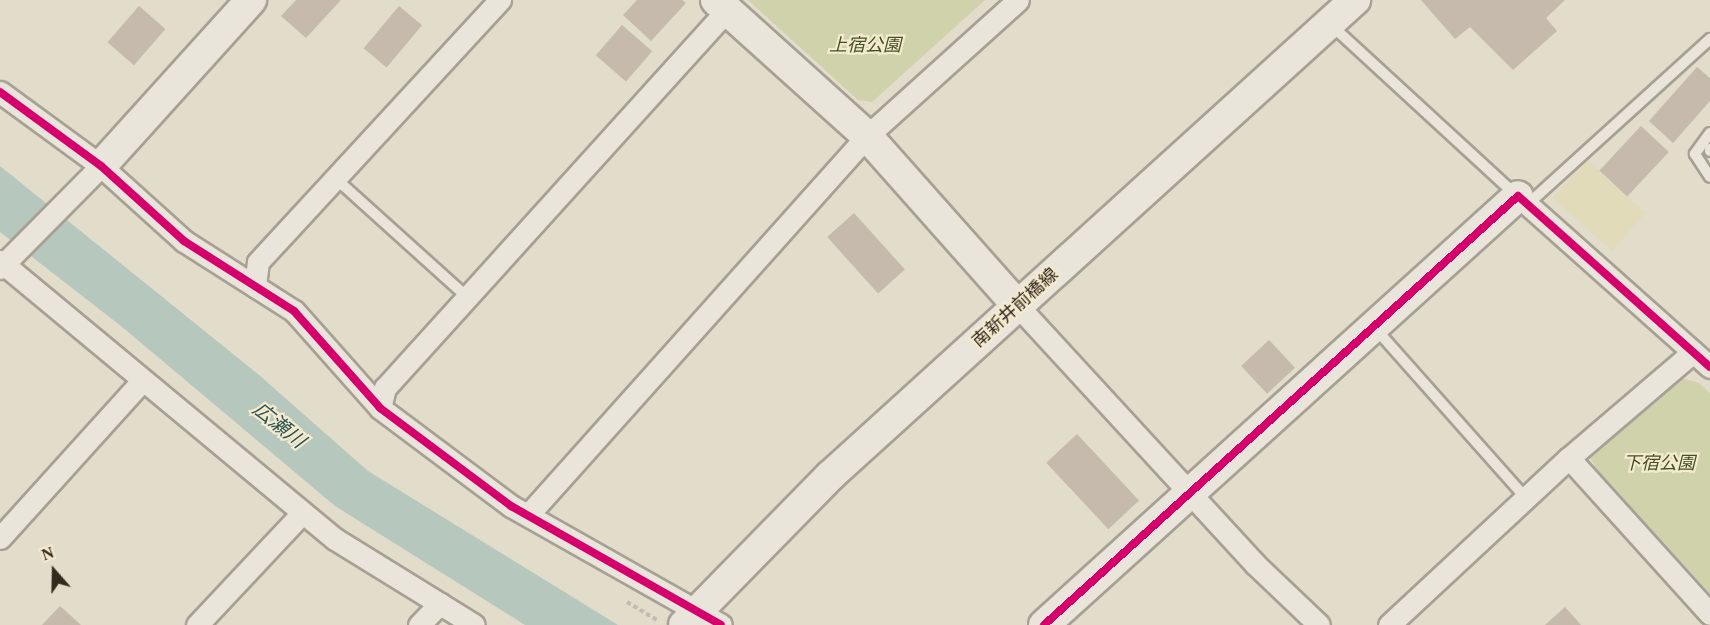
<!DOCTYPE html>
<meta charset="utf-8">
<style>
body{margin:0}
#map{position:relative;width:1710px;height:625px;overflow:hidden;background:#e2dcca;font-family:"Times New Roman","Noto Sans JP",serif}
div>[style]{position:absolute}
[style*='--x']{left:calc(var(--x)*1px);top:calc(var(--y)*1px);width:calc(var(--w)*1px);rotate:calc(var(--a)*1deg)}
.farmland>*{inset:0;background:#e1dbba;transform-origin:0 0}
.green>*{inset:0;background:#d0d2ac}
.water>*{inset:0;background:#b6c7bd}
.building>*{inset:0;background:#c5baab;transform-origin:0 0}
.path>*{height:4px;margin-top:-2px;transform-origin:0;background:repeating-linear-gradient(90deg,#c2bdb3 0 4.5px,transparent 0 7.5px)}
.roads{filter:drop-shadow(2px 0 #a7a094) drop-shadow(-2px 0 #a7a094) drop-shadow(0 2px #a7a094) drop-shadow(0 -2px #a7a094)}
.lane>*{height:10px;margin:-5px;padding:0 5px;transform-origin:5px;border-radius:5px;background:#eae5db}
.street>*{height:21px;margin:-10.5px;padding:0 10.5px;transform-origin:10.5px;border-radius:10.5px;background:#eae5db}
.secondary>*{height:30px;margin:-15px;padding:0 15px;transform-origin:15px;border-radius:15px;background:#eae5db}
.cycleway>*{height:8px;margin:-4px;padding:0 4px;transform-origin:4px;border-radius:4px;background:#d6006c}
span{translate:-50% -50%;white-space:nowrap;text-align:center;line-height:1.15;-webkit-text-stroke:4.5px #f4eacf;paint-order:stroke}
.park-label{font-size:18px;color:#445024;font-style:italic}
.street-label{font-size:18px;color:#34291d}
.water-label{font-size:20px;color:#2c5352;font-style:italic}
.north{position:absolute;left:24px;top:541px;width:60px;height:60px;-webkit-text-stroke:4px #f4eacf;paint-order:stroke;rotate:340deg;font-size:16px;font-weight:700;line-height:24px;text-align:center;color:#34291d}
.north::after{content:'';display:block;margin:auto;width:21px;height:27px;background:#34291d;clip-path:polygon(50% 0,100% 100%,50% 72%,0 100%)}
</style>
<div id="map">
<div class="farmland">
<div style="left:1587px;top:160px;width:79px;height:51px;rotate:42deg"></div>
</div>
<div class="green">
<div style="clip-path:polygon(748px 0,985px 0,872px 102px,858px 100px)"></div>
<div style="clip-path:polygon(1678px 377px,1699px 383px,1710px 393px,1710px 594px,1597px 470px,1590px 457px)"></div>
</div>
<div class="water">
<div style="clip-path:polygon(0 166px,259px 375px,368px 471px,618px 625px,525px 625px,335px 506px,121px 326px,0 232px)"></div>
</div>
<div class="building">
<div style="clip-path:polygon(296px 0,341px 0,306px 38px,281px 16px)"></div>
<div style="clip-path:polygon(637px 0,682px 0,686px 3px,651px 41px,623px 15px)"></div>
<div style="clip-path:polygon(1421px 0,1565px 0,1546px 18px,1557px 31px,1513px 70px,1470px 27px,1455px 39px)"></div>
<div style="left:139px;top:6px;width:35px;height:48px;rotate:41deg"></div>
<div style="left:399px;top:6px;width:30px;height:55px;rotate:40deg"></div>
<div style="left:622px;top:25px;width:40px;height:40px;rotate:41deg"></div>
<div style="clip-path:polygon(1697px 67px,1710px 78px,1710px 101px,1673px 143px,1649px 121px)"></div>
<div style="left:1641px;top:126px;width:38px;height:61px;rotate:43deg"></div>
<div style="left:854px;top:213px;width:76px;height:36px;rotate:48deg"></div>
<div style="left:1269px;top:340px;width:38px;height:38px;rotate:47deg"></div>
<div style="left:1077px;top:434px;width:91px;height:42px;rotate:47deg"></div>
<div style="clip-path:polygon(60px 606px,81px 625px,42px 625px)"></div>
<div style="clip-path:polygon(1565px 607px,1581px 625px,1545px 625px)"></div>
</div>
<div class="path">
<div style="--x:627;--y:602;--w:37;--a:31"></div>
</div>
<div class="roads">
<div class="lane">
<div style="--x:1330;--y:24;--w:251;--a:42.6"></div>
<div style="--x:1710;--y:133;--w:26;--a:126"></div>
<div style="--x:1695;--y:154;--w:27;--a:57"></div>
<div style="--x:1710;--y:149;--w:2;--a:90"></div>
<div style="--x:335;--y:178;--w:178;--a:42"></div>
<div style="--x:1528;--y:204;--w:246;--a:-42.2"></div>
<div style="--x:1374;--y:327;--w:229;--a:48.4"></div>
</div>
<div class="street">
<div style="--x:0;--y:92;--w:125;--a:36.2"></div>
<div style="--x:101;--y:166;--w:112;--a:42.1"></div>
<div style="--x:184;--y:241;--w:130;--a:32.5"></div>
<div style="--x:294;--y:311;--w:130;--a:48.4"></div>
<div style="--x:380;--y:408;--w:164;--a:36.8"></div>
<div style="--x:511;--y:506;--w:241;--a:29.5"></div>
<div style="--x:1518;--y:196;--w:257;--a:41.7"></div>
<div style="--x:0;--y:261;--w:435;--a:39.7"></div>
<div style="--x:335;--y:539;--w:163;--a:31.7"></div>
<div style="--x:0;--y:268;--w:144;--a:-45.3"></div>
<div style="--x:255;--y:286;--w:24;--a:-83"></div>
<div style="--x:258;--y:262;--w:357;--a:-47.3"></div>
<div style="--x:1017;--y:305;--w:352;--a:47.4"></div>
<div style="--x:1255;--y:564;--w:88;--a:43.6"></div>
<div style="--x:380;--y:408;--w:21;--a:-76"></div>
<div style="--x:385;--y:388;--w:510;--a:-47.86"></div>
<div style="--x:1569;--y:458;--w:210;--a:47.9"></div>
<div style="--x:528;--y:515;--w:508;--a:-48.19"></div>
<div style="--x:867;--y:136;--w:203;--a:-42"></div>
<div style="--x:0;--y:538;--w:212;--a:-47.9"></div>
<div style="--x:197;--y:625;--w:154;--a:-46.8"></div>
<div style="--x:419;--y:625;--w:30;--a:-46"></div>
<div style="--x:1389;--y:625;--w:246;--a:-42.9"></div>
<div style="--x:1569;--y:458;--w:163;--a:-40.5"></div>
</div>
<div class="secondary">
<div style="--x:716;--y:0;--w:203;--a:42"></div>
<div style="--x:867;--y:136;--w:226;--a:48.4"></div>
<div style="--x:101;--y:166;--w:224;--a:-47.9"></div>
<div style="--x:684;--y:625;--w:209;--a:-45.6"></div>
<div style="--x:830;--y:476;--w:709;--a:-42.2"></div>
<div style="--x:1044;--y:625;--w:639;--a:-42.15"></div>
</div>
</div>
<div class="cycleway">
<div style="--x:0;--y:92;--w:125;--a:36.2"></div>
<div style="--x:101;--y:166;--w:112;--a:42.1"></div>
<div style="--x:184;--y:241;--w:130;--a:32.5"></div>
<div style="--x:294;--y:311;--w:130;--a:48.4"></div>
<div style="--x:380;--y:408;--w:164;--a:36.8"></div>
<div style="--x:511;--y:506;--w:241;--a:29.5"></div>
<div style="--x:1044;--y:625;--w:639;--a:-42.15"></div>
<div style="--x:1518;--y:196;--w:257;--a:41.7"></div>
</div>
<div class="park-label">
<span style="left:865px;top:45px">上宿公園</span>
<span style="left:1659px;top:463px">下宿公園</span>
</div>
<div class="street-label">
<span style="left:1015px;top:308px;rotate:-42deg">南新井前橋線</span>
</div>
<div class="water-label">
<span style="left:279px;top:425px;rotate:39deg">広瀬川</span>
</div>
<div class="north">N</div>
</div>
